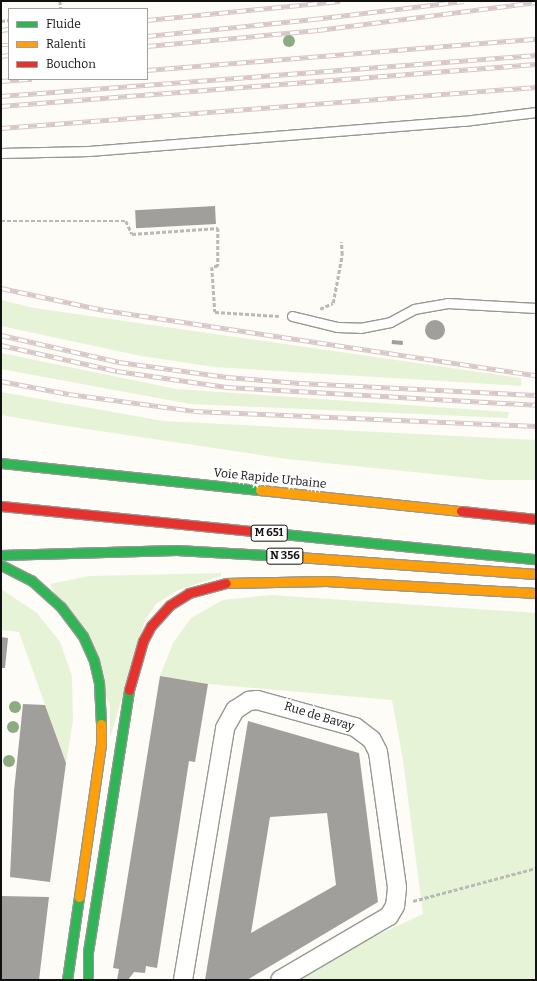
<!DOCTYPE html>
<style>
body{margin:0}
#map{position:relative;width:537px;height:981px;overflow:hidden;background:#fdfcf7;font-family:Bitter,serif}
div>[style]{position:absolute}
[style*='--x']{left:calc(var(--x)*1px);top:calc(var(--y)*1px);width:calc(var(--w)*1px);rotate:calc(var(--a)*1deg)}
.green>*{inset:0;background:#e7f3d7}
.building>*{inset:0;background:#a19f9c;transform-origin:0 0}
.round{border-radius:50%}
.path>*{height:2.5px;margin-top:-1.25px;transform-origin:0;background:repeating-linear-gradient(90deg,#b9b9b8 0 4px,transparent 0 6px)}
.roads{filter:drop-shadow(1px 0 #979795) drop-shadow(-1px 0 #979795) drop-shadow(0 1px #979795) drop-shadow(0 -1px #979795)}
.lane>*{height:9px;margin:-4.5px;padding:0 4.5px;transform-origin:4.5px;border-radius:4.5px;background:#fffffe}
.street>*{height:18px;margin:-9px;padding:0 9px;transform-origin:9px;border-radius:9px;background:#fffffe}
.fast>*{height:9px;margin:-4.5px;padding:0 4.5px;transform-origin:4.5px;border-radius:4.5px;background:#30b455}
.slow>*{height:9px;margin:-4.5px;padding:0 4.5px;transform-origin:4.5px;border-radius:4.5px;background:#ff9f0a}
.jam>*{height:9px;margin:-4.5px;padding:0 4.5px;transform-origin:4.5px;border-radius:4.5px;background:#e5322d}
.rail>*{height:4.5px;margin-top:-2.25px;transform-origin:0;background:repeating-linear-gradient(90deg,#fff 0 9px,#d9c6c7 0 18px);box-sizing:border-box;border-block:1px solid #d9c6c7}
.trees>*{width:12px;height:12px;margin:-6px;border-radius:50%;background:#8cac80}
span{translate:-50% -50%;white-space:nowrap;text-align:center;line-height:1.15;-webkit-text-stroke:4px #fff;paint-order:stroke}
.shield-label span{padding:1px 3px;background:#fff;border:1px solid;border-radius:3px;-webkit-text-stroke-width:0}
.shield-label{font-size:11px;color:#111;font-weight:700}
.street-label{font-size:12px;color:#111}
.frame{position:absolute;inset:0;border:2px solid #111;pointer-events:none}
.legend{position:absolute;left:8px;top:8px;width:140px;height:72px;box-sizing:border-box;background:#fff;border:1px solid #a0a0a0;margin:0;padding:5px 7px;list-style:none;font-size:12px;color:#111}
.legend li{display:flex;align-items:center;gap:8px;height:20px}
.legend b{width:20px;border:1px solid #a0a0a0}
</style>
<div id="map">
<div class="green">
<i style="clip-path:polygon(1px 300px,34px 308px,521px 378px,521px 386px,214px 367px,141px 356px,1px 326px)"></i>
<i style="clip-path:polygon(1px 353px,176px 389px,509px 412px,508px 418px,190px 404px,1px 369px)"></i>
<i style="clip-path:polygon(1px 392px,163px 421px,536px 440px,536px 480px,491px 480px,287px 459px,53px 424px,1px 415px)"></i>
<i style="clip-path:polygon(221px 573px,221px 576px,178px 590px,156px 604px,145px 620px,110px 738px,110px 705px,50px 584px,89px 576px)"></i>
<i style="clip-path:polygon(1px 589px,37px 613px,60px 642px,72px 676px,73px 721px,66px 763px,19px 632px,1px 630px)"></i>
<i style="clip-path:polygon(271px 595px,536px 613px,536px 980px,300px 980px,365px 941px,423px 914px,403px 760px,392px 700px,208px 684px,160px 676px,173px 643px,191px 618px,223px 600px)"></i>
</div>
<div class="building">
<i style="left:215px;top:206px;width:18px;height:80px;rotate:87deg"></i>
<i class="round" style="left:425px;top:320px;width:20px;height:20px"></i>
<i style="left:392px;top:340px;width:11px;height:4px;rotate:5deg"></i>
<i style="clip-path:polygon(1px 637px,8px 638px,5px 668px,1px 668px)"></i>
<i style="clip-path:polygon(160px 676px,208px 684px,195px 762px,189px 761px,157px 968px,146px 966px,145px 973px,134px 972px,128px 980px,117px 980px,119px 969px,113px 968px)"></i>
<i style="clip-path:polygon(23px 704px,45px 705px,66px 763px,50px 882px,10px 877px,14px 791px)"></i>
<i style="clip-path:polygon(evenodd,248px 721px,359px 753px,378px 902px,247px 980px,205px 980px,248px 721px,327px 813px,336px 885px,251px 933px,270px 817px,327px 813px)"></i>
<i style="clip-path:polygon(1px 896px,49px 897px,39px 980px,1px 980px)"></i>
</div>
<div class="path">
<i style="--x:60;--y:1;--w:8;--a:83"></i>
<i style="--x:1;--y:21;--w:8;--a:-7"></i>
<i style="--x:1;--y:221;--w:125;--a:0"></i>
<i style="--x:126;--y:221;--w:14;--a:65"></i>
<i style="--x:132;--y:234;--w:86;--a:-4"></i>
<i style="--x:218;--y:228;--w:38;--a:90"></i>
<i style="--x:218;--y:266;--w:6;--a:171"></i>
<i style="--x:212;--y:267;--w:45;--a:86.2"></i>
<i style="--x:215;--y:312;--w:64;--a:3.6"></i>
<i style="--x:320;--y:309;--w:14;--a:-25"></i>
<i style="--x:333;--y:303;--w:49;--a:-79.4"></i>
<i style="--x:342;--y:255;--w:13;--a:-94"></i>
<i style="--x:413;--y:901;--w:127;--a:-15"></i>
</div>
<div class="roads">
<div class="lane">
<i style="--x:1;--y:153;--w:88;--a:-1.3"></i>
<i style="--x:89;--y:151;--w:376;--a:-4.6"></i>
<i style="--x:464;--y:121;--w:73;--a:-7.1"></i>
<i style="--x:292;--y:316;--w:46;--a:13.7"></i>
<i style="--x:337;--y:327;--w:23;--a:2"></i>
<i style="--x:360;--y:328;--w:31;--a:-11"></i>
<i style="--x:390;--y:322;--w:27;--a:-28"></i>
<i style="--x:414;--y:309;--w:34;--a:-10"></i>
<i style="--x:447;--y:303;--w:89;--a:3.2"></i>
</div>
<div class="street">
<i style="--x:183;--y:980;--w:255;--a:-80.5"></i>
<i style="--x:225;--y:728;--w:21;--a:-61"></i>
<i style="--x:235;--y:710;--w:17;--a:-33"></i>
<i style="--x:249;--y:701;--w:8;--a:-7"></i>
<i style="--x:257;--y:700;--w:102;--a:15.4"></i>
<i style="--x:355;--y:727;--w:21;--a:37"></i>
<i style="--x:372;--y:740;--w:13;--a:63"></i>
<i style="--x:378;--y:752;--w:137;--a:82"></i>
<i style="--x:397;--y:888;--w:18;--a:96"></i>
<i style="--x:395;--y:906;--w:12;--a:121"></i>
<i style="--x:389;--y:916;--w:126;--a:149.6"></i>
</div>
<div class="fast">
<i style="--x:1;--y:463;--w:260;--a:6"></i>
<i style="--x:253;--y:531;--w:284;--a:5.7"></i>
<i style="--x:1;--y:555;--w:175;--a:-1.6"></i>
<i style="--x:176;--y:550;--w:108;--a:3.2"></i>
<i style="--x:1;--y:565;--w:34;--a:27"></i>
<i style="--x:31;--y:580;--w:40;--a:42"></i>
<i style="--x:61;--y:607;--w:36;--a:53"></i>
<i style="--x:83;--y:636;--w:27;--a:66"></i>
<i style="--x:94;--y:661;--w:23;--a:77"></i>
<i style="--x:99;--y:683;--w:41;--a:87.2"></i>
<i style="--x:67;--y:980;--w:84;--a:-81.8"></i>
<i style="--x:88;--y:980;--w:28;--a:-90"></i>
<i style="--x:88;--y:952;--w:265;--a:-81.1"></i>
</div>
<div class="slow">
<i style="--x:260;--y:490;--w:202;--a:6"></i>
<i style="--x:284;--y:556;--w:253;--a:4.1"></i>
<i style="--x:226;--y:583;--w:100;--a:-1.1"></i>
<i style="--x:326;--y:581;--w:210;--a:3.3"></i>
<i style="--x:79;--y:897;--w:155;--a:-81.8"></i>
<i style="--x:101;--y:744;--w:20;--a:-90"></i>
</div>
<div class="jam">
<i style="--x:1;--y:506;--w:253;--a:5.7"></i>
<i style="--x:461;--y:511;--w:75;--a:6.1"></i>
<i style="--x:129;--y:690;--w:51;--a:-74.1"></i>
<i style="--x:143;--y:641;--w:17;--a:-62"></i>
<i style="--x:151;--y:626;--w:28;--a:-48"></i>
<i style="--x:170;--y:605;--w:22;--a:-32"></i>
<i style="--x:189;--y:593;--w:38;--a:-15"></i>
</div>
</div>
<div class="rail">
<i style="--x:147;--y:20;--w:194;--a:-5.6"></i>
<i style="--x:1;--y:30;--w:8;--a:-7"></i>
<i style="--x:147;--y:36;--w:168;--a:-5.8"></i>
<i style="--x:314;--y:19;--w:151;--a:-6.8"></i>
<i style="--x:1;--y:45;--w:8;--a:0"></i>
<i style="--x:147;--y:46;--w:172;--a:-5.3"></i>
<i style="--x:318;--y:30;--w:220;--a:-7.3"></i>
<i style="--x:1;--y:56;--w:8;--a:-7"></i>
<i style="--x:147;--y:70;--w:390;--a:-4.6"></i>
<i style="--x:1;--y:81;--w:31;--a:-4"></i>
<i style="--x:1;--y:96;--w:537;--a:-4.38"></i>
<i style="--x:1;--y:106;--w:537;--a:-4.49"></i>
<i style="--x:1;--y:128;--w:537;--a:-4.38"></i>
<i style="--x:1;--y:288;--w:105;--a:12.1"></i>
<i style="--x:104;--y:310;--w:437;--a:8.6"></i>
<i style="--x:1;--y:335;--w:121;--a:12.9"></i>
<i style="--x:119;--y:362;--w:109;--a:7.9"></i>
<i style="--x:227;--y:377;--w:73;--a:4.7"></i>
<i style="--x:300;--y:383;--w:236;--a:2.9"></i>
<i style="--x:1;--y:345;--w:119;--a:12.6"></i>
<i style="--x:117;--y:371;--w:111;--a:8.3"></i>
<i style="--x:227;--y:387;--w:310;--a:3.3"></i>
<i style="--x:1;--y:381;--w:69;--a:10.8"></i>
<i style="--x:69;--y:394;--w:126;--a:7.7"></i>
<i style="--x:194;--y:411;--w:342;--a:2.5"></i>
</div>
<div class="trees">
<i style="left:289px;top:41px"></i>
<i style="left:15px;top:707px"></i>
<i style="left:13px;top:727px"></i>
<i style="left:9px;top:761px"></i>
</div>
<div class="shield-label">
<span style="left:269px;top:533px">M 651</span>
<span style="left:285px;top:556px">N 356</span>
</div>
<div class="street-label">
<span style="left:270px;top:479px;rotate:6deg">Voie Rapide Urbaine</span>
<span style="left:319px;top:717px;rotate:17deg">Rue de Bavay</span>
</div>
<div class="frame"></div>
<ul class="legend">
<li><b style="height:5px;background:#30b455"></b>Fluide</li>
<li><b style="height:5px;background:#ff9f0a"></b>Ralenti</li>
<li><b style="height:5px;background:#e5322d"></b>Bouchon</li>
</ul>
</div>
